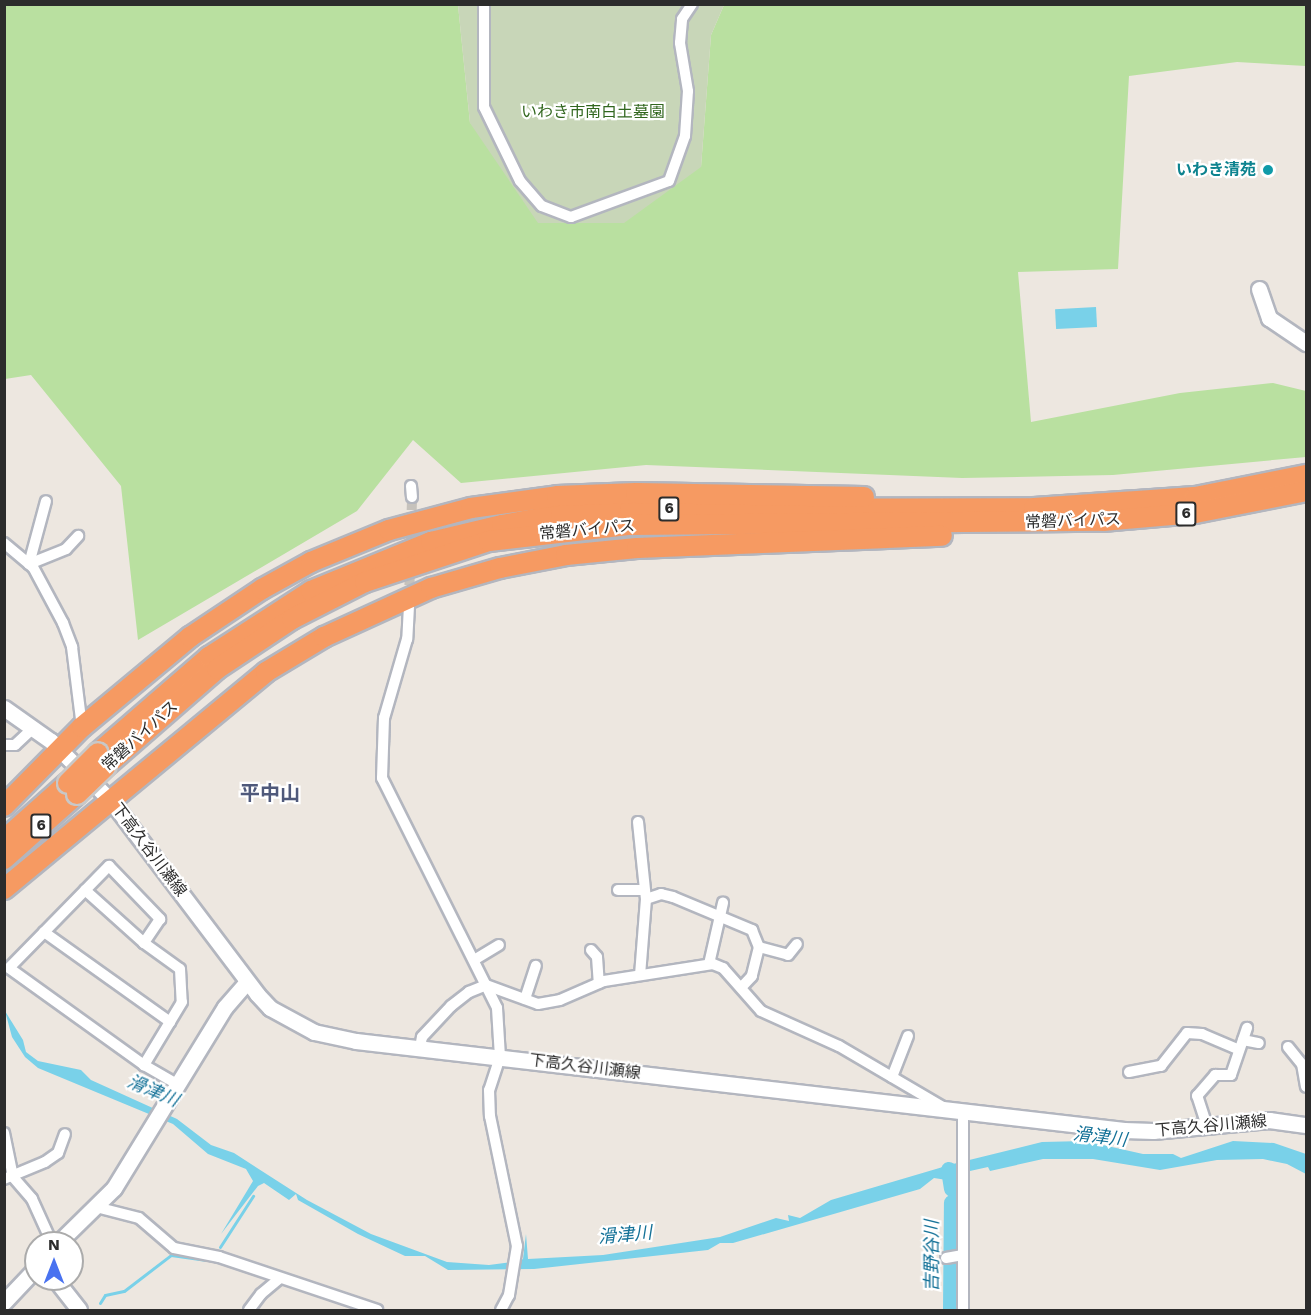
<!DOCTYPE html>
<meta charset="utf-8">
<style>
body{margin:0}
#map{position:relative;width:1311px;height:1315px;overflow:hidden;background:#ede7e0;font-family:"Work Sans","Noto Sans JP",sans-serif}
div>[style]{position:absolute}
[style*='--x']{left:calc(var(--x)*1px);top:calc(var(--y)*1px);width:calc(var(--w)*1px);rotate:calc(var(--a)*1deg)}
.green>*{inset:0;background:#b9e0a0}
.cemetery>*{inset:0;background:#c8d6b8}
.water>*{inset:0;background:#79d1e9;transform-origin:0 0}
.stream>*{height:3px;margin:-1.5px;padding:0 1.5px;transform-origin:1.5px;border-radius:1.5px;background:#79d1e9}
.river>*{height:16px;margin:-8px;padding:0 8px;transform-origin:8px;border-radius:8px;background:#79d1e9}
.street-tunnel>*{height:10px;margin-top:-5px;transform-origin:0;background:repeating-linear-gradient(90deg,#c6c2bc 0 10px,transparent 0 15px)}
.roads{filter:drop-shadow(2px 0 #b3b6bf) drop-shadow(-2px 0 #b3b6bf) drop-shadow(0 2px #b3b6bf) drop-shadow(0 -2px #b3b6bf)}
.street>*{height:10px;margin:-5px;padding:0 5px;transform-origin:5px;border-radius:5px;background:#fff}
.secondary>*{height:15px;margin:-7.5px;padding:0 7.5px;transform-origin:7.5px;border-radius:7.5px;background:#fff}
.highway>*{height:20px;margin:-10px;padding:0 10px;transform-origin:10px;border-radius:10px;background:#f69a62}
.bridges{filter:drop-shadow(2px 0 #c8c8c8) drop-shadow(-2px 0 #c8c8c8) drop-shadow(0 2px #c8c8c8) drop-shadow(0 -2px #c8c8c8)}
.highway-bridge>*{height:20px;margin:-10px;padding:0 10px;transform-origin:10px;border-radius:10px;background:#f69a62}
.dots>*{width:16px;height:16px;translate:-50% -50%;box-sizing:border-box;border:3px solid #fff;border-radius:50%}
span{translate:-50% -50%;white-space:nowrap;text-align:center;line-height:1.15;-webkit-text-stroke:4.5px #fff;paint-order:stroke}
.shield-label span{padding:2px 4px;background:#fff;border:2px solid;border-radius:4px;-webkit-text-stroke-width:0}
.shield-label{font-size:15px;color:#2c2c2c;font-weight:700}
.park-label{font-size:16px;color:#32671f}
.culture-label{font-size:16px;color:#0d838f;font-weight:700}
.right{translate:-100% -50%;text-align:right}
.street-label{font-size:16px;color:#2c2c2c}
.water-label{font-size:18px;color:#157298;font-style:italic}
.quarter-label{font-size:20px;color:#4f597b;font-weight:700}
.frame{position:absolute;inset:0;border:6px solid #2c2c2c;pointer-events:none}
.north{position:absolute;left:24px;top:1231px;width:60px;height:60px;box-sizing:border-box;background:#fff;border:2px solid #ababab;border-radius:50%;rotate:0deg;font-size:16px;font-weight:700;line-height:24px;text-align:center;color:#2c2c2c}
.north::after{content:'';display:block;margin:auto;width:21px;height:27px;background:#4972f0;clip-path:polygon(50% 0,100% 100%,50% 72%,0 100%)}
</style>
<div id="map">
<div class="green">
<i style="clip-path:polygon(4px 5px,458px 5px,470px 123px,701px 167px,711px 35px,724px 5px,1306px 5px,1306px 66px,1237px 62px,1129px 76px,1118px 269px,1018px 272px,1031px 422px,1180px 393px,1273px 383px,1306px 391px,1306px 457px,1113px 475px,962px 478px,646px 465px,461px 483px,413px 440px,357px 511px,138px 640px,121px 486px,31px 375px,5px 379px)"></i>
</div>
<div class="cemetery">
<i style="clip-path:polygon(458px 5px,724px 5px,711px 35px,701px 167px,624px 223px,538px 223px,470px 123px)"></i>
</div>
<div class="water">
<i style="left:1096px;top:307px;width:20px;height:41px;rotate:87deg"></i>
<i style="clip-path:polygon(5px 1011px,23px 1040px,26px 1052px,38px 1061px,81px 1070px,91px 1080px,177px 1119px,211px 1145px,234px 1153px,307px 1200px,371px 1234px,447px 1262px,489px 1265px,519px 1261px,523px 1259px,526px 1234px,528px 1259px,603px 1255px,720px 1237px,776px 1218px,789px 1221px,788px 1215px,800px 1218px,831px 1200px,953px 1164px,1042px 1142px,1085px 1141px,1143px 1154px,1173px 1154px,1181px 1158px,1233px 1141px,1274px 1143px,1306px 1154px,1306px 1174px,1287px 1164px,1263px 1159px,1217px 1160px,1160px 1170px,1093px 1159px,1043px 1159px,990px 1171px,988px 1167px,970px 1171px,953px 1181px,934px 1178px,920px 1189px,733px 1243px,720px 1243px,708px 1250px,534px 1269px,448px 1270px,425px 1256px,405px 1256px,358px 1234px,298px 1200px,296px 1194px,289px 1200px,264px 1183px,258px 1186px,221px 1234px,253px 1181px,246px 1169px,208px 1154px,173px 1124px,38px 1068px,25px 1057px,12px 1037px)"></i>
</div>
<div class="stream">
<i style="--x:220;--y:1247;--w:61;--a:-57.1"></i>
<i style="--x:100;--y:1303;--w:9;--a:-58"></i>
<i style="--x:105;--y:1295;--w:19;--a:-12"></i>
<i style="--x:124;--y:1291;--w:59;--a:-37.5"></i>
<i style="--x:171;--y:1255;--w:34;--a:8"></i>
</div>
<div class="river">
<i style="--x:949;--y:1170;--w:19;--a:81"></i>
<i style="--x:951;--y:1310;--w:107;--a:-89.5"></i>
</div>
<div class="street-tunnel">
<i style="--x:409;--y:600;--w:103;--a:-88.3"></i>
</div>
<div class="roads">
<div class="street">
<i style="--x:484;--y:4;--w:103;--a:90"></i>
<i style="--x:484;--y:107;--w:82;--a:64.1"></i>
<i style="--x:520;--y:181;--w:33;--a:49"></i>
<i style="--x:542;--y:206;--w:31;--a:21"></i>
<i style="--x:571;--y:217;--w:104;--a:-20.2"></i>
<i style="--x:669;--y:181;--w:48;--a:-70.4"></i>
<i style="--x:685;--y:136;--w:45;--a:-86.2"></i>
<i style="--x:688;--y:91;--w:49;--a:-99.5"></i>
<i style="--x:680;--y:43;--w:24;--a:-85"></i>
<i style="--x:682;--y:19;--w:18;--a:-56"></i>
<i style="--x:411;--y:486;--w:11;--a:85"></i>
<i style="--x:4;--y:543;--w:38;--a:40"></i>
<i style="--x:33;--y:567;--w:64;--a:61.8"></i>
<i style="--x:63;--y:623;--w:26;--a:69"></i>
<i style="--x:72;--y:647;--w:81;--a:82.9"></i>
<i style="--x:29;--y:564;--w:65;--a:-74.9"></i>
<i style="--x:29;--y:564;--w:40;--a:-22"></i>
<i style="--x:66;--y:549;--w:18;--a:-47"></i>
<i style="--x:409;--y:606;--w:33;--a:93"></i>
<i style="--x:407;--y:639;--w:82;--a:106.2"></i>
<i style="--x:384;--y:718;--w:60;--a:91.9"></i>
<i style="--x:382;--y:778;--w:257;--a:63.4"></i>
<i style="--x:497;--y:1008;--w:49;--a:86.5"></i>
<i style="--x:500;--y:1057;--w:35;--a:108"></i>
<i style="--x:489;--y:1090;--w:26;--a:88"></i>
<i style="--x:490;--y:1116;--w:133;--a:78.3"></i>
<i style="--x:517;--y:1246;--w:50;--a:99.3"></i>
<i style="--x:509;--y:1295;--w:17;--a:118"></i>
<i style="--x:4;--y:745;--w:11;--a:0"></i>
<i style="--x:15;--y:745;--w:26;--a:-43"></i>
<i style="--x:638;--y:822;--w:77;--a:84.1"></i>
<i style="--x:646;--y:899;--w:76;--a:94.5"></i>
<i style="--x:85;--y:890;--w:79;--a:41.9"></i>
<i style="--x:618;--y:890;--w:26;--a:0"></i>
<i style="--x:646;--y:899;--w:16;--a:-18"></i>
<i style="--x:661;--y:894;--w:12;--a:14"></i>
<i style="--x:673;--y:897;--w:86;--a:22.7"></i>
<i style="--x:752;--y:930;--w:18;--a:68"></i>
<i style="--x:759;--y:947;--w:30;--a:104"></i>
<i style="--x:752;--y:976;--w:16;--a:133"></i>
<i style="--x:44;--y:932;--w:155;--a:35.5"></i>
<i style="--x:759;--y:947;--w:30;--a:15"></i>
<i style="--x:788;--y:955;--w:14;--a:-51"></i>
<i style="--x:591;--y:950;--w:9;--a:49"></i>
<i style="--x:597;--y:957;--w:26;--a:86"></i>
<i style="--x:474;--y:960;--w:29;--a:-31"></i>
<i style="--x:709;--y:964;--w:63;--a:-77.1"></i>
<i style="--x:525;--y:999;--w:35;--a:-72"></i>
<i style="--x:1243;--y:1040;--w:16;--a:11"></i>
<i style="--x:1288;--y:1047;--w:22;--a:51"></i>
<i style="--x:1302;--y:1064;--w:23;--a:80"></i>
<i style="--x:420;--y:1048;--w:11;--a:-80"></i>
<i style="--x:422;--y:1037;--w:42;--a:-46.9"></i>
<i style="--x:451;--y:1006;--w:23;--a:-38"></i>
<i style="--x:469;--y:992;--w:18;--a:-22"></i>
<i style="--x:486;--y:985;--w:55;--a:20.1"></i>
<i style="--x:538;--y:1004;--w:22;--a:-10"></i>
<i style="--x:560;--y:1000;--w:48;--a:-23.4"></i>
<i style="--x:604;--y:981;--w:110;--a:-8.9"></i>
<i style="--x:713;--y:964;--w:11;--a:22"></i>
<i style="--x:723;--y:968;--w:57;--a:48.5"></i>
<i style="--x:761;--y:1011;--w:85;--a:24.2"></i>
<i style="--x:839;--y:1046;--w:121;--a:30.4"></i>
<i style="--x:144;--y:1065;--w:166;--a:-144.3"></i>
<i style="--x:9;--y:968;--w:143;--a:-45.6"></i>
<i style="--x:109;--y:866;--w:74;--a:46.1"></i>
<i style="--x:160;--y:919;--w:29;--a:124"></i>
<i style="--x:144;--y:943;--w:44;--a:35.8"></i>
<i style="--x:180;--y:969;--w:33;--a:87"></i>
<i style="--x:182;--y:1002;--w:74;--a:121.1"></i>
<i style="--x:144;--y:1065;--w:38;--a:30"></i>
<i style="--x:1129;--y:1072;--w:33;--a:-11"></i>
<i style="--x:1161;--y:1066;--w:42;--a:-51.8"></i>
<i style="--x:1187;--y:1033;--w:15;--a:4"></i>
<i style="--x:1202;--y:1034;--w:39;--a:23"></i>
<i style="--x:892;--y:1077;--w:44;--a:-68.7"></i>
<i style="--x:1207;--y:1126;--w:32;--a:-108"></i>
<i style="--x:1197;--y:1096;--w:28;--a:-49"></i>
<i style="--x:1215;--y:1075;--w:16;--a:0"></i>
<i style="--x:1231;--y:1075;--w:50;--a:-71.2"></i>
<i style="--x:4;--y:1133;--w:45;--a:78.4"></i>
<i style="--x:13;--y:1177;--w:29;--a:49"></i>
<i style="--x:32;--y:1199;--w:48;--a:65.6"></i>
<i style="--x:4;--y:1179;--w:44;--a:-22.5"></i>
<i style="--x:45;--y:1162;--w:16;--a:-35"></i>
<i style="--x:58;--y:1153;--w:20;--a:-70"></i>
<i style="--x:96;--y:1207;--w:44;--a:14.3"></i>
<i style="--x:139;--y:1218;--w:46;--a:40.6"></i>
<i style="--x:174;--y:1248;--w:46;--a:11.3"></i>
<i style="--x:219;--y:1257;--w:167;--a:18.5"></i>
<i style="--x:946;--y:1258;--w:17;--a:-10"></i>
<i style="--x:249;--y:1310;--w:20;--a:-53"></i>
<i style="--x:261;--y:1294;--w:23;--a:-40"></i>
<i style="--x:963;--y:1310;--w:199;--a:-90"></i>
</div>
<div class="secondary">
<i style="--x:1259;--y:289;--w:31;--a:71"></i>
<i style="--x:1269;--y:318;--w:45;--a:34"></i>
<i style="--x:4;--y:708;--w:57;--a:35.1"></i>
<i style="--x:51;--y:741;--w:86;--a:45"></i>
<i style="--x:112;--y:802;--w:241;--a:52.9"></i>
<i style="--x:257;--y:994;--w:19;--a:47"></i>
<i style="--x:270;--y:1008;--w:50;--a:28.6"></i>
<i style="--x:314;--y:1032;--w:43;--a:12.1"></i>
<i style="--x:356;--y:1041;--w:773;--a:6.61"></i>
<i style="--x:1124;--y:1130;--w:29;--a:2"></i>
<i style="--x:1153;--y:1131;--w:117;--a:-5.4"></i>
<i style="--x:1269;--y:1120;--w:37;--a:8"></i>
<i style="--x:58;--y:1243;--w:78;--a:-44.5"></i>
<i style="--x:114;--y:1188;--w:212;--a:-58.5"></i>
<i style="--x:225;--y:1007;--w:33;--a:-49"></i>
<i style="--x:55;--y:1279;--w:39;--a:52"></i>
<i style="--x:4;--y:1302;--w:47;--a:-46.7"></i>
</div>
<div class="highway">
<i style="--x:98;--y:753;--w:147;--a:-40.9"></i>
<i style="--x:209;--y:657;--w:121;--a:-32.9"></i>
<i style="--x:311;--y:591;--w:130;--a:-22.2"></i>
<i style="--x:431;--y:542;--w:73;--a:-13.5"></i>
<i style="--x:502;--y:525;--w:60;--a:-10.6"></i>
<i style="--x:561;--y:514;--w:69;--a:-4.1"></i>
<i style="--x:630;--y:509;--w:404;--a:-0.1"></i>
<i style="--x:1034;--y:508;--w:161;--a:-3.9"></i>
<i style="--x:1195;--y:497;--w:113;--a:-11.2"></i>
<i style="--x:106;--y:766;--w:147;--a:-41.1"></i>
<i style="--x:217;--y:669;--w:90;--a:-33.7"></i>
<i style="--x:292;--y:619;--w:82;--a:-26.9"></i>
<i style="--x:365;--y:582;--w:131;--a:-18.3"></i>
<i style="--x:489;--y:541;--w:142;--a:-6.5"></i>
<i style="--x:630;--y:525;--w:473;--a:-0.5"></i>
<i style="--x:1103;--y:521;--w:92;--a:-5"></i>
<i style="--x:1195;--y:513;--w:113;--a:-11.2"></i>
<i style="--x:4;--y:806;--w:111;--a:-45.4"></i>
<i style="--x:82;--y:727;--w:141;--a:-39.8"></i>
<i style="--x:190;--y:637;--w:87;--a:-33.7"></i>
<i style="--x:262;--y:589;--w:56;--a:-28.9"></i>
<i style="--x:311;--y:562;--w:84;--a:-22.3"></i>
<i style="--x:389;--y:530;--w:85;--a:-15"></i>
<i style="--x:471;--y:508;--w:87;--a:-7.9"></i>
<i style="--x:557;--y:496;--w:79;--a:-2.2"></i>
<i style="--x:636;--y:493;--w:228;--a:1"></i>
<i style="--x:4;--y:840;--w:86;--a:-41.7"></i>
<i style="--x:4;--y:859;--w:98;--a:-41.7"></i>
<i style="--x:4;--y:889;--w:340;--a:-39.6"></i>
<i style="--x:266;--y:672;--w:68;--a:-31.1"></i>
<i style="--x:324;--y:637;--w:118;--a:-24.6"></i>
<i style="--x:431;--y:588;--w:72;--a:-16.2"></i>
<i style="--x:500;--y:568;--w:67;--a:-11.1"></i>
<i style="--x:566;--y:555;--w:71;--a:-5.6"></i>
<i style="--x:637;--y:548;--w:305;--a:-2.3"></i>
</div>
</div>
<div class="bridges">
<div class="highway-bridge">
<i style="--x:68;--y:783;--w:42;--a:-45"></i>
<i style="--x:77;--y:794;--w:40;--a:-44"></i>
</div>
</div>
<div class="dots">
<i style="left:1268px;top:170px;background:#0f9aa8"></i>
</div>
<div class="shield-label">
<span style="left:669px;top:509px">6</span>
<span style="left:1186px;top:514px">6</span>
<span style="left:41px;top:826px">6</span>
</div>
<div class="park-label">
<span style="left:593px;top:112px">いわき市南白土墓園</span>
</div>
<div class="culture-label">
<span class="right" style="left:1256px;top:170px">いわき清苑</span>
</div>
<div class="street-label">
<span style="left:1073px;top:521px;rotate:-2deg">常磐バイパス</span>
<span style="left:587px;top:530px;rotate:-5deg">常磐バイパス</span>
<span style="left:140px;top:736px;rotate:-42deg">常磐バイパス</span>
<span style="left:149px;top:850px;rotate:53deg">下高久谷川瀬線</span>
<span style="left:585px;top:1067px;rotate:7deg">下高久谷川瀬線</span>
<span style="left:1211px;top:1126px;rotate:-5deg">下高久谷川瀬線</span>
</div>
<div class="water-label">
<span style="left:153px;top:1091px;rotate:23deg">滑津川</span>
<span style="left:1100px;top:1137px;rotate:7deg">滑津川</span>
<span style="left:625px;top:1235px;rotate:-5deg">滑津川</span>
<span style="left:932px;top:1256px;rotate:-90deg">吉野谷川</span>
</div>
<div class="quarter-label">
<span style="left:270px;top:793px">平中山</span>
</div>
<div class="frame"></div>
<div class="north">N</div>
</div>
